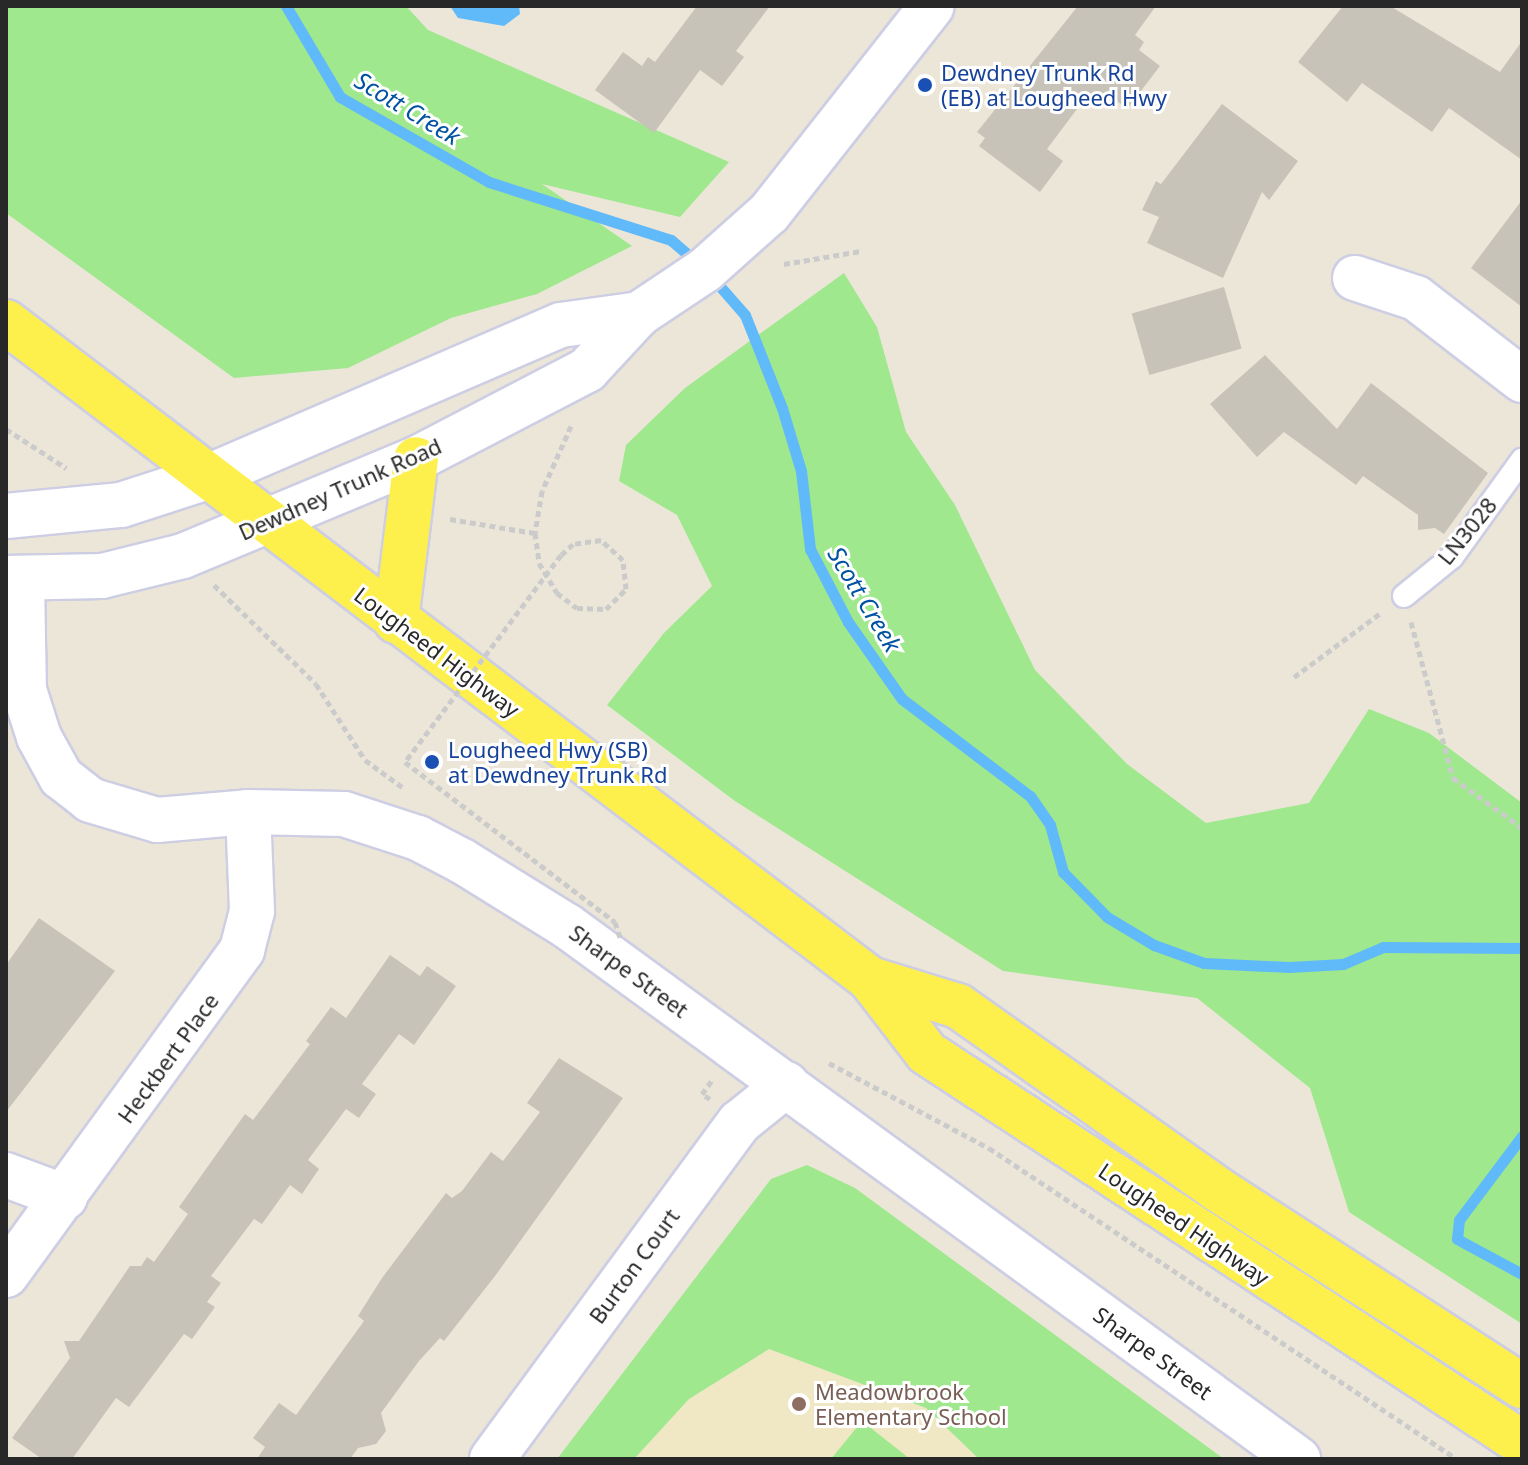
<!DOCTYPE html>
<style>
body{margin:0}
#map{position:relative;width:1528px;height:1465px;overflow:hidden;background:#ece6d8;font-family:"Noto Sans",sans-serif}
div>[style]{position:absolute}
[style*='--x']{left:calc(var(--x)*1px);top:calc(var(--y)*1px);width:calc(var(--w)*1px);rotate:calc(var(--a)*1deg)}
.education>*{inset:0;background:#f0e8c5}
.green>*{inset:0;background:#9fe88e}
.water>*{inset:0;background:#60b9f9}
.stream>*{height:11px;margin:-5.5px;padding:0 5.5px;transform-origin:5.5px;border-radius:5.5px;background:#60b9f9}
.building>*{inset:0;background:#c7c3b8;transform-origin:0 0}
.path>*{height:5px;margin-top:-2.5px;transform-origin:0;background:repeating-linear-gradient(90deg,#cbcbcb 0 6px,transparent 0 10px)}
.roads{filter:drop-shadow(2px 0 #cdcee3) drop-shadow(-2px 0 #cdcee3) drop-shadow(0 2px #cdcee3) drop-shadow(0 -2px #cdcee3)}
.lane>*{height:22px;margin:-11px;padding:0 11px;transform-origin:11px;border-radius:11px;background:#fff}
.street>*{height:44px;margin:-22px;padding:0 22px;transform-origin:22px;border-radius:22px;background:#fff}
.secondary>*{height:44px;margin:-22px;padding:0 22px;transform-origin:22px;border-radius:22px;background:#fff}
.primary>*{height:44px;margin:-22px;padding:0 22px;transform-origin:22px;border-radius:22px;background:#fdef4c}
.path-bridge>*{height:5px;margin-top:-2.5px;transform-origin:0;background:repeating-linear-gradient(90deg,#cbcbcb 0 6px,transparent 0 10px)}
.dots>*{width:22px;height:22px;translate:-50% -50%;box-sizing:border-box;border:4px solid #fff;border-radius:50%}
span{translate:-50% -50%;white-space:nowrap;text-align:center;line-height:1.15;-webkit-text-stroke:6px #fff;paint-order:stroke}
.transit-label{font-size:22px;color:#164399}
.left{translate:0 -50%;text-align:left}
.street-label{font-size:22px;color:#282828}
.education-label{font-size:22px;color:#785e54}
.water-label{font-size:24px;color:#0152a2;font-style:italic}
.frame{position:absolute;inset:0;border:8px solid #282828;pointer-events:none}
</style>
<div id="map">
<div class="education">
<i style="clip-path:polygon(769px 1349px,926px 1408px,979px 1459px,634px 1459px,689px 1399px)"></i>
</div>
<div class="green">
<i style="clip-path:polygon(6px 6px,406px 6px,428px 30px,729px 162px,680px 217px,542px 184px,632px 246px,537px 294px,451px 318px,348px 368px,234px 378px,6px 213px)"></i>
<i style="clip-path:polygon(844px 273px,877px 327px,906px 432px,955px 505px,1035px 670px,1127px 764px,1206px 823px,1309px 803px,1369px 709px,1429px 733px,1522px 803px,1522px 1324px,1349px 1212px,1310px 1088px,1197px 998px,1003px 971px,735px 801px,607px 705px,664px 633px,712px 586px,677px 515px,619px 481px,626px 445px,685px 388px)"></i>
<i style="clip-path:polygon(807px 1165px,855px 1188px,1224px 1459px,979px 1459px,926px 1408px,769px 1349px,689px 1399px,634px 1459px,557px 1459px,771px 1179px)"></i>
<i style="clip-path:polygon(862px 1421px,910px 1459px,831px 1459px)"></i>
</div>
<div class="water">
<i style="clip-path:polygon(450px 6px,519px 6px,520px 14px,504px 26px,458px 18px)"></i>
</div>
<div class="stream">
<i style="--x:286;--y:6;--w:106;--a:59.3"></i>
<i style="--x:340;--y:97;--w:172;--a:29.7"></i>
<i style="--x:489;--y:182;--w:191;--a:17.7"></i>
<i style="--x:671;--y:240;--w:35;--a:41"></i>
<i style="--x:710;--y:275;--w:53;--a:48.8"></i>
<i style="--x:745;--y:315;--w:100;--a:68.3"></i>
<i style="--x:782;--y:408;--w:66;--a:73.2"></i>
<i style="--x:801;--y:471;--w:79;--a:83.4"></i>
<i style="--x:810;--y:549;--w:82;--a:62.5"></i>
<i style="--x:848;--y:622;--w:94;--a:55"></i>
<i style="--x:902;--y:699;--w:161;--a:37.2"></i>
<i style="--x:1030;--y:796;--w:35;--a:55"></i>
<i style="--x:1050;--y:825;--w:49;--a:74.5"></i>
<i style="--x:1063;--y:872;--w:63;--a:45.6"></i>
<i style="--x:1107;--y:917;--w:55;--a:30.8"></i>
<i style="--x:1154;--y:945;--w:53;--a:19.8"></i>
<i style="--x:1204;--y:963;--w:85;--a:2.7"></i>
<i style="--x:1289;--y:967;--w:54;--a:-3.2"></i>
<i style="--x:1343;--y:964;--w:43;--a:-23"></i>
<i style="--x:1383;--y:947;--w:139;--a:0.4"></i>
<i style="--x:1522;--y:1136;--w:105;--a:126.9"></i>
<i style="--x:1459;--y:1220;--w:19;--a:96"></i>
<i style="--x:1457;--y:1239;--w:74;--a:28.3"></i>
</div>
<div class="building">
<i style="clip-path:polygon(697px 6px,770px 6px,736px 51px,744px 57px,722px 86px,700px 70px,654px 133px,595px 90px,623px 52px,642px 66px,648px 57px,655px 62px)"></i>
<i style="clip-path:polygon(1078px 6px,1156px 6px,1135px 35px,1144px 42px,1139px 50px,1160px 66px,1127px 109px,1108px 94px,1080px 105px,1047px 149px,1063px 161px,1040px 192px,979px 146px,985px 138px,977px 132px)"></i>
<i style="clip-path:polygon(1343px 6px,1390px 6px,1500px 72px,1522px 41px,1522px 160px,1449px 108px,1432px 132px,1362px 83px,1347px 102px,1298px 62px)"></i>
<i style="clip-path:polygon(1222px 104px,1298px 161px,1269px 200px,1262px 192px,1223px 278px,1147px 243px,1159px 217px,1142px 210px,1156px 181px,1161px 184px)"></i>
<i style="clip-path:polygon(1522px 200px,1522px 307px,1471px 268px)"></i>
<i style="left:1224px;top:287px;width:64px;height:96px;rotate:74deg"></i>
<i style="clip-path:polygon(1265px 355px,1337px 429px,1371px 383px,1488px 473px,1444px 534px,1435px 528px,1418px 530px,1418px 515px,1363px 476px,1356px 485px,1284px 432px,1257px 457px,1210px 404px)"></i>
<i style="clip-path:polygon(39px 918px,115px 971px,6px 1112px,6px 965px)"></i>
<i style="clip-path:polygon(390px 955px,420px 976px,427px 966px,456px 986px,414px 1045px,399px 1034px,362px 1084px,376px 1094px,359px 1118px,346px 1109px,308px 1160px,319px 1169px,302px 1194px,290px 1185px,262px 1224px,254px 1219px,211px 1276px,221px 1283px,207px 1302px,215px 1307px,192px 1339px,184px 1334px,129px 1407px,116px 1398px,72px 1459px,42px 1459px,12px 1438px,70px 1358px,64px 1341px,79px 1341px,130px 1266px,141px 1266px,147px 1257px,154px 1262px,188px 1214px,179px 1207px,245px 1114px,253px 1120px,310px 1044px,306px 1041px,331px 1007px,346px 1018px)"></i>
<i style="clip-path:polygon(559px 1058px,623px 1098px,495px 1276px,444px 1341px,440px 1338px,419px 1361px,381px 1413px,386px 1431px,376px 1444px,358px 1448px,350px 1459px,257px 1459px,265px 1447px,253px 1438px,279px 1403px,296px 1415px,364px 1321px,358px 1316px,382px 1278px,446px 1193px,452px 1198px,462px 1191px,491px 1152px,503px 1161px,540px 1112px,527px 1103px)"></i>
</div>
<div class="path">
<i style="--x:784;--y:264;--w:78;--a:-9.6"></i>
<i style="--x:571;--y:426;--w:71;--a:114"></i>
<i style="--x:542;--y:491;--w:43;--a:99.5"></i>
<i style="--x:535;--y:533;--w:30;--a:82"></i>
<i style="--x:539;--y:563;--w:35;--a:59"></i>
<i style="--x:557;--y:593;--w:25;--a:37"></i>
<i style="--x:6;--y:429;--w:72;--a:33"></i>
<i style="--x:450;--y:519;--w:86;--a:9.4"></i>
<i style="--x:214;--y:585;--w:142;--a:44.1"></i>
<i style="--x:316;--y:684;--w:90;--a:57.2"></i>
<i style="--x:365;--y:760;--w:46;--a:36.1"></i>
<i style="--x:1411;--y:622;--w:162;--a:74.9"></i>
<i style="--x:1453;--y:778;--w:85;--a:35.9"></i>
<i style="--x:1294;--y:677;--w:109;--a:-36.5"></i>
<i style="--x:829;--y:1063;--w:181;--a:28"></i>
<i style="--x:989;--y:1148;--w:562;--a:33.61"></i>
<i style="--x:710;--y:1099;--w:9;--a:-148"></i>
<i style="--x:702;--y:1094;--w:17;--a:-54"></i>
</div>
<div class="roads">
<div class="lane">
<i style="--x:1404;--y:596;--w:62;--a:-39.1"></i>
<i style="--x:1452;--y:557;--w:120;--a:-54.2"></i>
</div>
<div class="street">
<i style="--x:1355;--y:278;--w:64;--a:18.2"></i>
<i style="--x:1416;--y:298;--w:134;--a:37.7"></i>
<i style="--x:22;--y:580;--w:110;--a:89"></i>
<i style="--x:24;--y:690;--w:49;--a:72.3"></i>
<i style="--x:39;--y:737;--w:46;--a:61.2"></i>
<i style="--x:61;--y:777;--w:37;--a:38"></i>
<i style="--x:90;--y:800;--w:70;--a:16.6"></i>
<i style="--x:157;--y:820;--w:91;--a:-5"></i>
<i style="--x:248;--y:812;--w:96;--a:1.2"></i>
<i style="--x:344;--y:814;--w:78;--a:18"></i>
<i style="--x:418;--y:838;--w:50;--a:27.6"></i>
<i style="--x:462;--y:861;--w:123;--a:31.8"></i>
<i style="--x:567;--y:926;--w:905;--a:36.1"></i>
<i style="--x:6;--y:1175;--w:63;--a:20.4"></i>
<i style="--x:6;--y:1275;--w:402;--a:-54"></i>
<i style="--x:242;--y:950;--w:40;--a:-75.6"></i>
<i style="--x:252;--y:911;--w:99;--a:-92.3"></i>
<i style="--x:492;--y:1459;--w:418;--a:-53.7"></i>
<i style="--x:740;--y:1122;--w:60;--a:-39"></i>
</div>
<div class="secondary">
<i style="--x:6;--y:516;--w:116;--a:-5.5"></i>
<i style="--x:121;--y:505;--w:94;--a:-18"></i>
<i style="--x:210;--y:476;--w:382;--a:-23.3"></i>
<i style="--x:561;--y:325;--w:79;--a:-8"></i>
<i style="--x:6;--y:578;--w:96;--a:-1.2"></i>
<i style="--x:102;--y:576;--w:83;--a:-13.9"></i>
<i style="--x:183;--y:556;--w:252;--a:-22.6"></i>
<i style="--x:416;--y:459;--w:193;--a:-27.5"></i>
<i style="--x:587;--y:370;--w:76;--a:-47.1"></i>
<i style="--x:639;--y:314;--w:79;--a:-33.7"></i>
<i style="--x:705;--y:270;--w:86;--a:-41.7"></i>
<i style="--x:769;--y:213;--w:263;--a:-51.8"></i>
</div>
<div class="primary">
<i style="--x:6;--y:322;--w:1085;--a:37.25"></i>
<i style="--x:870;--y:979;--w:93;--a:52.4"></i>
<i style="--x:927;--y:1053;--w:711;--a:33.24"></i>
<i style="--x:396;--y:621;--w:163;--a:-83"></i>
<i style="--x:870;--y:979;--w:92;--a:17.1"></i>
<i style="--x:958;--y:1006;--w:317;--a:35.2"></i>
<i style="--x:1217;--y:1189;--w:363;--a:32.9"></i>
</div>
</div>
<div class="path-bridge">
<i style="--x:577;--y:608;--w:29;--a:2"></i>
<i style="--x:606;--y:609;--w:28;--a:-45"></i>
<i style="--x:626;--y:589;--w:29;--a:-96"></i>
<i style="--x:623;--y:560;--w:30;--a:-138"></i>
<i style="--x:601;--y:540;--w:28;--a:172"></i>
<i style="--x:573;--y:544;--w:16;--a:137"></i>
<i style="--x:561;--y:555;--w:259;--a:127"></i>
<i style="--x:405;--y:762;--w:264;--a:37.3"></i>
<i style="--x:615;--y:922;--w:20;--a:72"></i>
</div>
<div class="dots">
<i style="left:925px;top:85px;background:#1a4fb4"></i>
<i style="left:432px;top:762px;background:#1a4fb4"></i>
<i style="left:799px;top:1404px;background:#8d6e63"></i>
</div>
<div class="transit-label">
<span class="left" style="left:941px;top:85px">Dewdney Trunk Rd<br>(EB) at Lougheed Hwy</span>
<span class="left" style="left:448px;top:762px">Lougheed Hwy (SB)<br>at Dewdney Trunk Rd</span>
</div>
<div class="street-label">
<span style="left:340px;top:489px;rotate:-24deg">Dewdney Trunk Road</span>
<span style="left:1467px;top:531px;rotate:-51deg">LN3028</span>
<span style="left:437px;top:652px;rotate:37deg">Lougheed Highway</span>
<span style="left:629px;top:971px;rotate:36deg">Sharpe Street</span>
<span style="left:168px;top:1058px;rotate:-54deg">Heckbert Place</span>
<span style="left:1184px;top:1224px;rotate:34deg">Lougheed Highway</span>
<span style="left:634px;top:1266px;rotate:-54deg">Burton Court</span>
<span style="left:1153px;top:1353px;rotate:36deg">Sharpe Street</span>
</div>
<div class="education-label">
<span class="left" style="left:815px;top:1404px">Meadowbrook<br>Elementary School</span>
</div>
<div class="water-label">
<span style="left:408px;top:108px;rotate:31deg">Scott Creek</span>
<span style="left:865px;top:599px;rotate:59deg">Scott Creek</span>
</div>
<div class="frame"></div>
</div>
